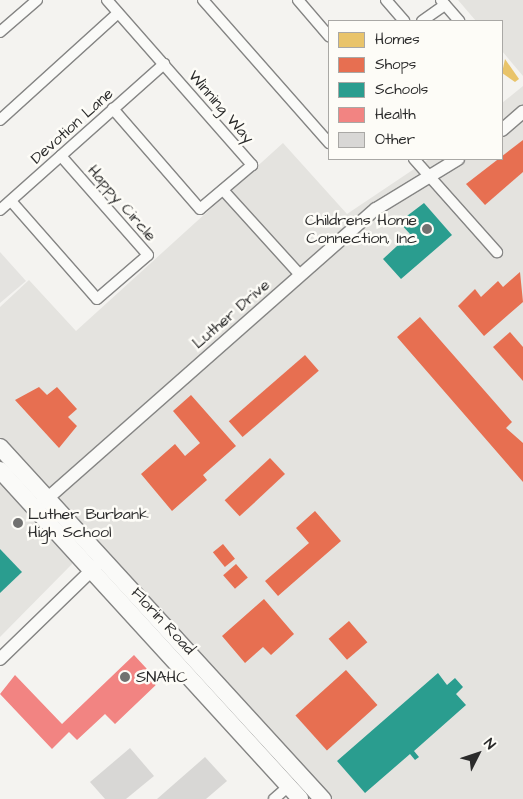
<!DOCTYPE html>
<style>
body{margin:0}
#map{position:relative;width:523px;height:799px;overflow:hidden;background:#f4f3f0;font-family:"Architects Daughter",sans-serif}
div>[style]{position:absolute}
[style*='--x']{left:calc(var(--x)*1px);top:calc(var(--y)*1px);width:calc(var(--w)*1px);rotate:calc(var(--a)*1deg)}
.built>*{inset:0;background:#e4e3df}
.green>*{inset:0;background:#e4e3e0}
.homes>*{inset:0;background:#e9c46a}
.shops>*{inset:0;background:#e76f51;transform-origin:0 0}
.schools>*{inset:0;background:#2a9d8f}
.health>*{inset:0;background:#f28482}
.building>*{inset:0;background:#d8d7d5}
.roads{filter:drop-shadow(1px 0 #858584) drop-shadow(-1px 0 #858584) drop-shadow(0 1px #858584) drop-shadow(0 -1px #858584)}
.minor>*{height:10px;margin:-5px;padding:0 5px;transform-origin:5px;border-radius:5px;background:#fafaf8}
.tertiary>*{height:12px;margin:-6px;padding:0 6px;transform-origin:6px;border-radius:6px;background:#fafaf8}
.primary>*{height:16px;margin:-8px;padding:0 8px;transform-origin:8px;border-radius:8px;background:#fafaf8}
.dots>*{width:14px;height:14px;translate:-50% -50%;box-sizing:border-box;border:2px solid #fdfcf7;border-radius:50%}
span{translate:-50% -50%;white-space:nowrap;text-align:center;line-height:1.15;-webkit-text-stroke:5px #fdfcf7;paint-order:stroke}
.street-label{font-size:16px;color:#2b2b2b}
.poi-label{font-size:16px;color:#2b2b2b}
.right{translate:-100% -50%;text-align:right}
.left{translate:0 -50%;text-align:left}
.legend{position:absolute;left:328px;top:20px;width:175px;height:140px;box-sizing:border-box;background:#fdfcf7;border:1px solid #a9a8a5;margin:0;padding:6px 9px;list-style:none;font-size:15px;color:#2b2b2b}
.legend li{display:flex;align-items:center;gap:10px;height:25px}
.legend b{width:25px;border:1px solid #a9a8a5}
.north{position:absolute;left:453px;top:729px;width:50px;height:50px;-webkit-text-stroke:4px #fdfcf7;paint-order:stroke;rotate:49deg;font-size:14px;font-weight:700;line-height:20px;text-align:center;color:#2b2b2b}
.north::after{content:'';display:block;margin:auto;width:18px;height:22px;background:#2b2b2b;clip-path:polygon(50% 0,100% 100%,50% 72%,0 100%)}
</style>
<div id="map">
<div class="built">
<i style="clip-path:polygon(458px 0,523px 0,523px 76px,502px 51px,502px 21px,476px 21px)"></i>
<i style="clip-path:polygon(523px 86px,523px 799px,312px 799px,0 456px,0 307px,29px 280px,76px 331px,283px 143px,347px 214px,429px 159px,502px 159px,502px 103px)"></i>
<i style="clip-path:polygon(0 483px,74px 562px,0 637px)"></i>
</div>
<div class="green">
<i style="clip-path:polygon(0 252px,26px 281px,0 303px)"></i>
</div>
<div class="homes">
<i style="clip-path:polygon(505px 59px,519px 79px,515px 82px,502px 73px)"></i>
</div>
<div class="shops">
<i style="clip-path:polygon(523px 140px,523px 172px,485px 205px,466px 184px)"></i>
<i style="clip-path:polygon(520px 272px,523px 302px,484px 336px,458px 306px,475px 289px,481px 297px,498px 281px,503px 287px)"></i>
<i style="clip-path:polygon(420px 317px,512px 422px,506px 428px,523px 443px,523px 482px,397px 337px)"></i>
<i style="clip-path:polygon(510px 332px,523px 347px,523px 381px,493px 347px)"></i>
<i style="left:305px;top:355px;width:21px;height:101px;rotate:49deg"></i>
<i style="clip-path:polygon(39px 387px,47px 395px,57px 387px,77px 409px,68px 417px,77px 426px,59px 448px,15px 400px)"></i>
<i style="clip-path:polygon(191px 395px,236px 446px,203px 475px,207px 480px,172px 511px,141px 474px,175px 444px,185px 456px,200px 443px,173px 411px)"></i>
<i style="left:270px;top:458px;width:22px;height:62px;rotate:47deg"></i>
<i style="clip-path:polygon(315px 511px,341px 541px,278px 596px,265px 581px,309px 543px,296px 528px)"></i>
<i style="left:223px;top:544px;width:19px;height:13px;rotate:51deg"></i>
<i style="left:236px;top:564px;width:18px;height:17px;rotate:49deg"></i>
<i style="clip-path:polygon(264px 599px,294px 634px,271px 655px,263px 647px,245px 663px,222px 636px)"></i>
<i style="left:349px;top:621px;width:28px;height:27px;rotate:49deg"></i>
<i style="left:346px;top:670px;width:47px;height:68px;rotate:48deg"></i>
</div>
<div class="schools">
<i style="clip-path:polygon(424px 203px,452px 235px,401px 279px,383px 259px,410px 234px,399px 222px)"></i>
<i style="clip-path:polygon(0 549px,22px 572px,0 593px)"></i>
<i style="clip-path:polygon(438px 673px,447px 685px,455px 678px,463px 687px,456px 694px,466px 705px,414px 751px,419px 757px,415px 760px,410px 754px,365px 793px,337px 761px)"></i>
</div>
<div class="health">
<i style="clip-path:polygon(134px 655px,159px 682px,115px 724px,105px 714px,77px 740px,69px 732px,52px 749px,0 694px,15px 675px,62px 724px)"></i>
</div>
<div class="building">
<i style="clip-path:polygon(130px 748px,154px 776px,126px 799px,105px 799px,90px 782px)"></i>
<i style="clip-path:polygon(205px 757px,227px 781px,206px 799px,157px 799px)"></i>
</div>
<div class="roads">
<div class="minor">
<i style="--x:107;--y:0;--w:220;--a:48.7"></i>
<i style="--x:252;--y:165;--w:68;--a:139.8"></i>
<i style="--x:200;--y:209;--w:133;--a:-131"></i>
<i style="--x:203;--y:0;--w:191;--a:48.6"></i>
<i style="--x:298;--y:0;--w:48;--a:49.3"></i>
<i style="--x:386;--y:0;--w:28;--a:49"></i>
<i style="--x:441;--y:0;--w:28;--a:49"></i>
<i style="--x:422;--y:21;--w:28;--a:-35"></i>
<i style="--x:0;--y:32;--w:49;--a:-40.9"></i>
<i style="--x:0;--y:120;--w:159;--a:-42.2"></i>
<i style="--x:414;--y:159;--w:125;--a:48.3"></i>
<i style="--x:223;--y:190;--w:115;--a:47.8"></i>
<i style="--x:11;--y:201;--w:130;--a:48.7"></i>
<i style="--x:97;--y:299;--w:67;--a:-40.8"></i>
<i style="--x:148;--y:255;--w:132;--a:-131.3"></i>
<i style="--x:0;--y:210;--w:220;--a:-41.7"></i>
<i style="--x:274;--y:799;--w:20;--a:-41"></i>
</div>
<div class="tertiary">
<i style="--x:502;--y:130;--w:28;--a:-41"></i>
<i style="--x:41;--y:504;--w:446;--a:-41.4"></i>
<i style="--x:376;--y:209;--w:96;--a:-31.4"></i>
<i style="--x:0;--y:659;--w:135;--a:-44.1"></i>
</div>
<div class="primary">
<i style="--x:0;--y:447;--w:478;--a:47.5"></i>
<i style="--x:0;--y:470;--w:445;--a:47.6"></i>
</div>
</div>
<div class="dots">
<i style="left:427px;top:229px;background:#717170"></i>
<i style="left:18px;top:523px;background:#717170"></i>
<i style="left:125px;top:677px;background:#717170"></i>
</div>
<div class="street-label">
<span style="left:221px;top:107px;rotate:49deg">Winning Way</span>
<span style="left:72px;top:126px;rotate:-42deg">Devotion Lane</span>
<span style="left:122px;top:203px;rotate:49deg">Happy Circle</span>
<span style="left:231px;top:314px;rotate:-41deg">Luther Drive</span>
<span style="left:163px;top:621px;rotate:47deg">Florin Road</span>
</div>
<div class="poi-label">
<span class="right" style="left:417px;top:229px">Childrens Home<br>Connection, Inc</span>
<span class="left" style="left:28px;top:523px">Luther Burbank<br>High School</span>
<span class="left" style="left:136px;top:677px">SNAHC</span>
</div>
<ul class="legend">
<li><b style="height:14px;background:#e9c46a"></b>Homes</li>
<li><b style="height:14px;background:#e76f51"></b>Shops</li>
<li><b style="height:14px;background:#2a9d8f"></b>Schools</li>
<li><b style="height:14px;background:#f28482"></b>Health</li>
<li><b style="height:14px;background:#d8d7d5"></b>Other</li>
</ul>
<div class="north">N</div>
</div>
